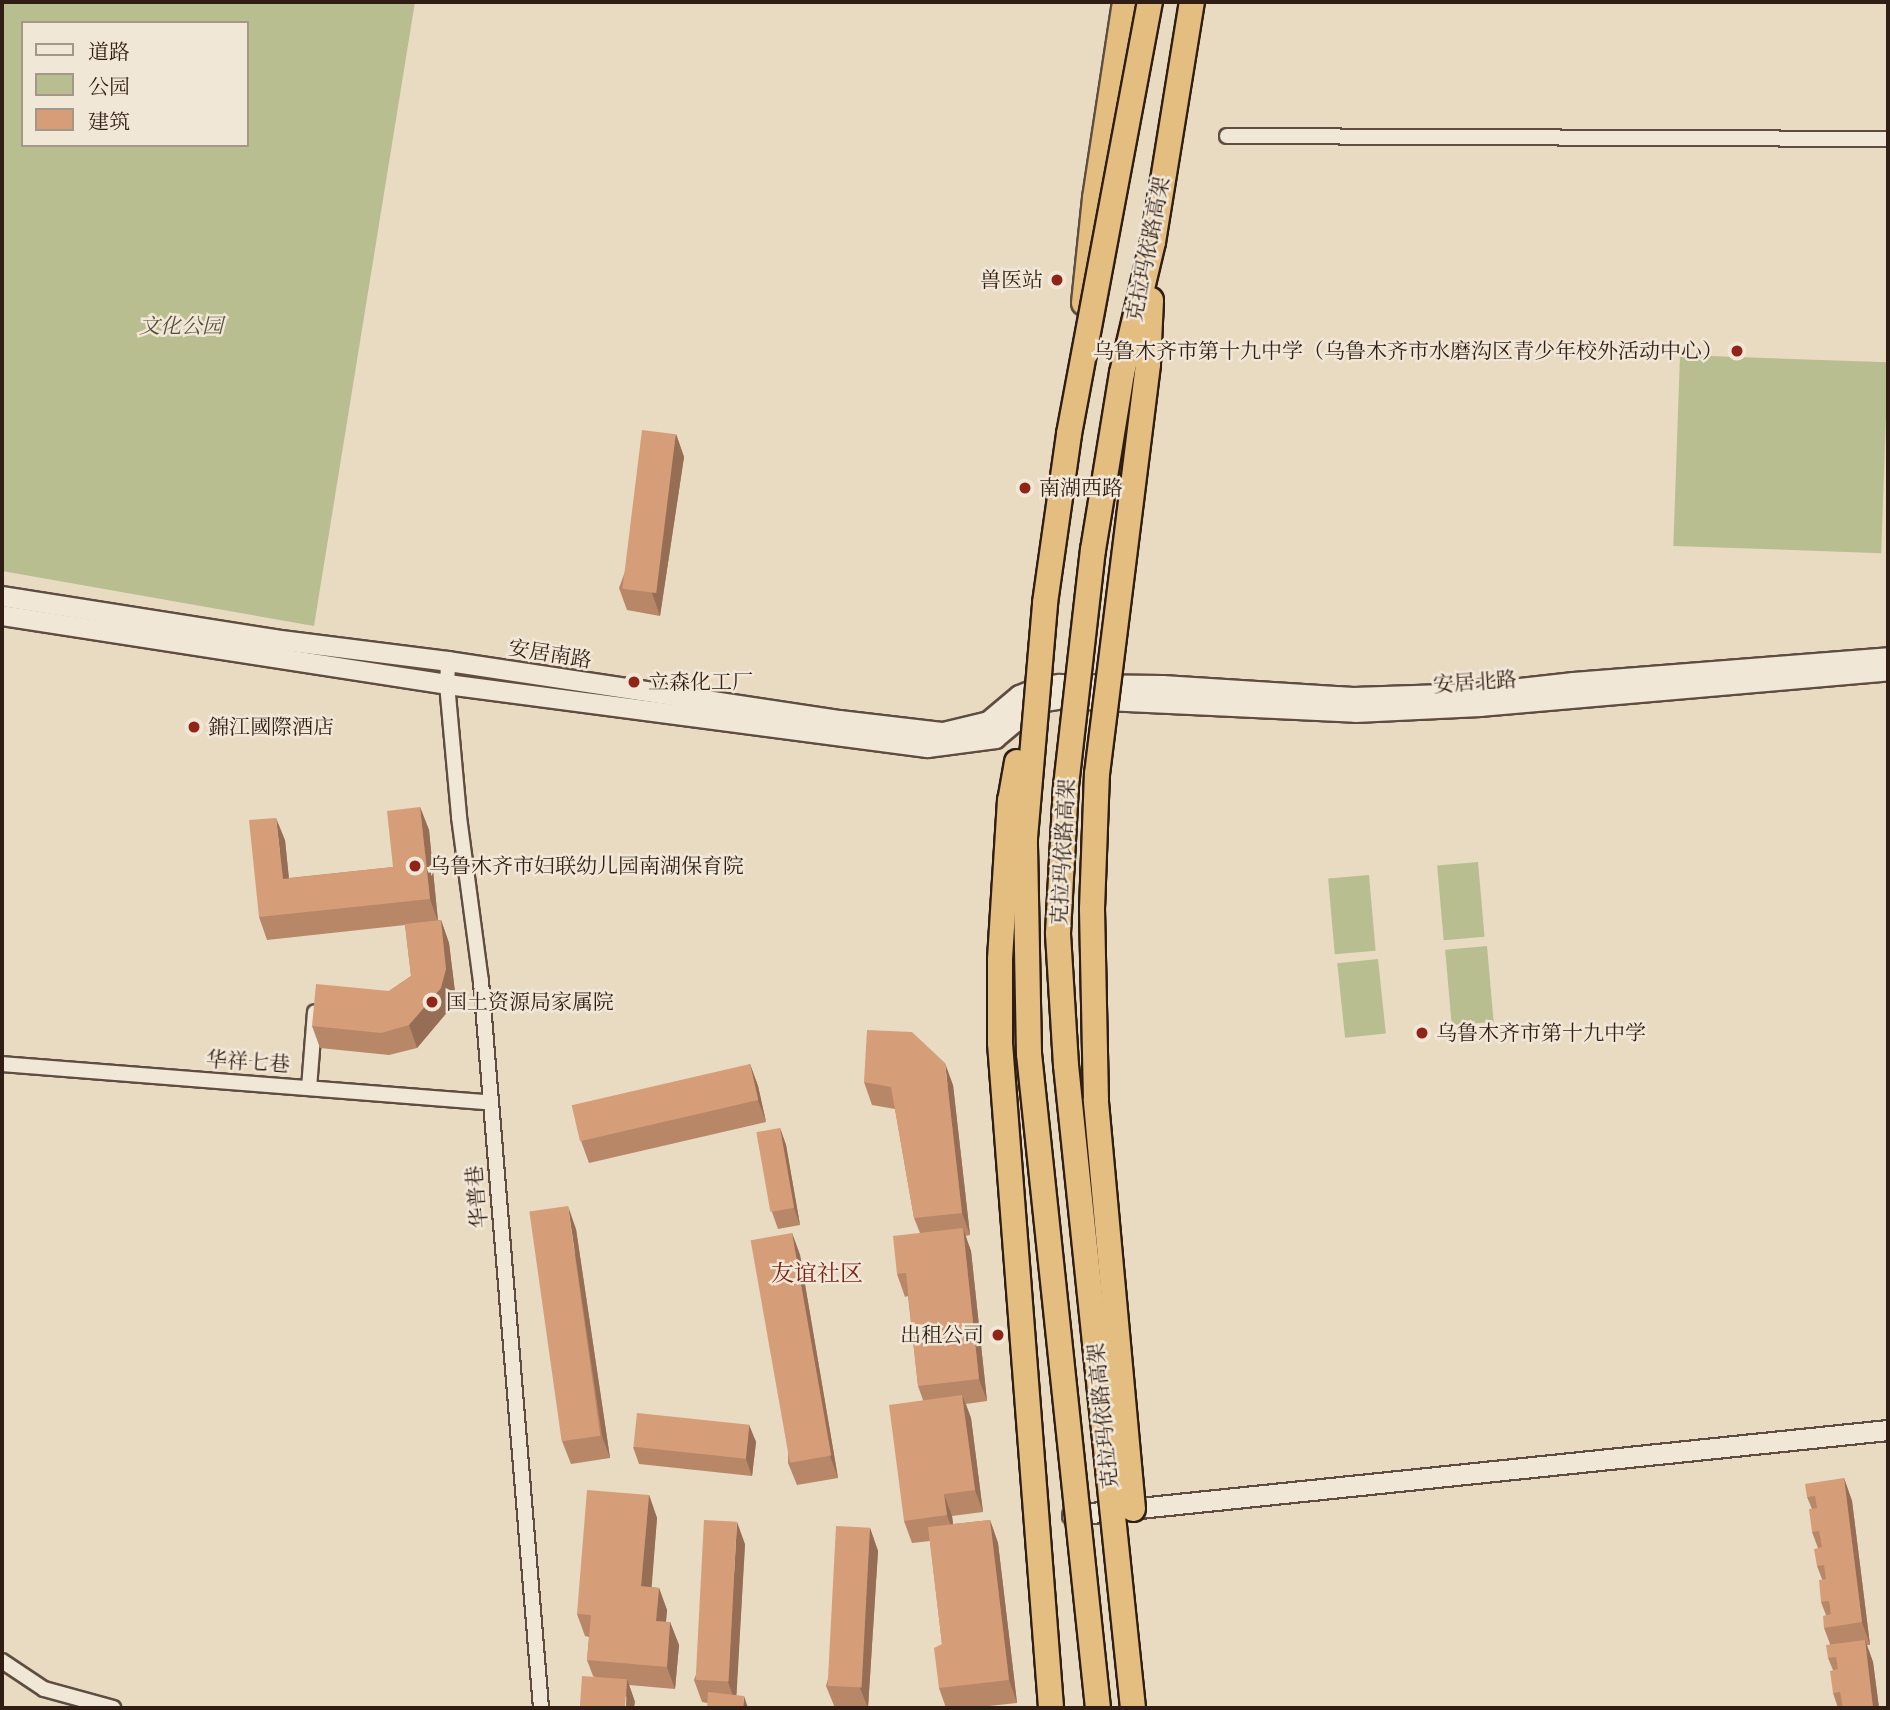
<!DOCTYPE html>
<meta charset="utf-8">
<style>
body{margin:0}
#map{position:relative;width:1890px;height:1710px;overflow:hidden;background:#e9dac2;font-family:"IM FELL Great Primer","Noto Serif SC",serif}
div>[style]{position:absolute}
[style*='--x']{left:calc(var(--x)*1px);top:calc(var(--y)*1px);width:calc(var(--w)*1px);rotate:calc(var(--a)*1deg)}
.green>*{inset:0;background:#b9be91;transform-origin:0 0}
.roads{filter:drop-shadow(2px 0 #5e4d40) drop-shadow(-2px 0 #5e4d40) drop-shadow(0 2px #5e4d40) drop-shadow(0 -2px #5e4d40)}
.minor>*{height:14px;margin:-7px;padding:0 7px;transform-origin:7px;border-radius:7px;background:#f1e7d7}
.tertiary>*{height:19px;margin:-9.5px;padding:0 9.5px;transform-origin:9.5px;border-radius:9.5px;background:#f1e7d7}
.trunk>*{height:24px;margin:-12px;padding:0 12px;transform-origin:12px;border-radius:12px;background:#e4bd81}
.bridges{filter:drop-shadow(2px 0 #301e14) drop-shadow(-2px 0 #301e14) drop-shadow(0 2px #301e14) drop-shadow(0 -2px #301e14)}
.trunk-bridge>*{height:24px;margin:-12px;padding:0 12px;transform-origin:12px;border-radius:12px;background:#e4bd81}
.wall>*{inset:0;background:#b88768}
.shaded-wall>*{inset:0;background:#966e55}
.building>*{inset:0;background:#d69d79;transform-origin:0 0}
.dots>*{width:19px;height:19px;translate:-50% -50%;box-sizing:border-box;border:4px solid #f1e7d7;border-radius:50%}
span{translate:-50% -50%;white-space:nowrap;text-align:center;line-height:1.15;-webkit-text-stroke:5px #f1e7d7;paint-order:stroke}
.street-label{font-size:21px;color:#301e14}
.poi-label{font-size:21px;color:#301e14}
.right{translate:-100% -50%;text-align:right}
.left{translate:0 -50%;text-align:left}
.park-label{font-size:21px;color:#594e3a;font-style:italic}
.neighbourhood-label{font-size:23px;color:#7a1f14}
.frame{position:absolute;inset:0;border:4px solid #301e14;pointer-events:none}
.legend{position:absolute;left:21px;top:21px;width:228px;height:126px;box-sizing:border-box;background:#f1e7d7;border:2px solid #a49789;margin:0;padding:9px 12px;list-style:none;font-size:21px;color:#301e14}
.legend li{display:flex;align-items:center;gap:14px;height:35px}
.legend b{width:35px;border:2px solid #a49789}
</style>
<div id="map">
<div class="green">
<i style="clip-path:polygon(evenodd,2px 2px,415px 2px,314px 626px,2px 571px,2px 2px,23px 23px,247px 23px,247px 145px,23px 145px,23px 23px)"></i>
<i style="left:1680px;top:355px;width:208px;height:191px;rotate:2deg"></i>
<i style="left:1478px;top:862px;width:75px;height:41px;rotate:85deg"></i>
<i style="left:1369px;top:875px;width:76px;height:41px;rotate:85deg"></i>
<i style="left:1487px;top:946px;width:76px;height:42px;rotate:85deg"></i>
<i style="left:1378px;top:959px;width:75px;height:41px;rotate:84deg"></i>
</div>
<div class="roads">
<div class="minor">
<i style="--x:1227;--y:136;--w:661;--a:0.26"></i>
<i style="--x:448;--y:661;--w:23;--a:92"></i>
<i style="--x:447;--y:684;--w:134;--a:84.8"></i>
<i style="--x:459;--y:817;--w:165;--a:82.4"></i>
<i style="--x:481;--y:981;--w:729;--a:85.28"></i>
<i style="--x:2;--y:1064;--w:489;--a:4.5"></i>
<i style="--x:309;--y:1088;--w:76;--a:-85.5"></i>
<i style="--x:2;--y:1661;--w:50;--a:33.7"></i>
<i style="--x:44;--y:1689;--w:72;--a:15.4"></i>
</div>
<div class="tertiary">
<i style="--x:2;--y:596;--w:275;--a:9"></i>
<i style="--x:274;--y:639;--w:175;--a:7.2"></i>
<i style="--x:448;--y:661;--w:395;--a:8.6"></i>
<i style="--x:839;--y:720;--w:105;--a:6.6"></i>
<i style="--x:943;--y:732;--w:46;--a:-13.7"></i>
<i style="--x:988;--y:721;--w:40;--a:-40"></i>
<i style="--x:1019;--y:695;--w:22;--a:-22"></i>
<i style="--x:1039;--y:687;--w:20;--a:-9"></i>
<i style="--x:1059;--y:684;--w:103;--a:0.6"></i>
<i style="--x:1162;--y:685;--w:191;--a:3.6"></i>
<i style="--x:1353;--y:697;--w:122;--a:-1.9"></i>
<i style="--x:1475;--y:693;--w:99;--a:-6.4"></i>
<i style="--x:1573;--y:682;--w:316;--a:-4.5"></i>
<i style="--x:2;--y:615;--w:450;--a:8.8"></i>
<i style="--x:447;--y:684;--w:484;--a:7.5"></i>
<i style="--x:927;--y:747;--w:69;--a:-7.5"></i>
<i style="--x:995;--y:738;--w:56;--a:-39.9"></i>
<i style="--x:1038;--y:702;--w:25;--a:-9"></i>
<i style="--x:1063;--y:698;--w:292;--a:2.7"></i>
<i style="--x:1355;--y:712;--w:125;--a:-2.7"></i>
<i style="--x:1480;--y:706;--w:410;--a:-5"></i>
<i style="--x:1072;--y:1515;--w:820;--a:-5.95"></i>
</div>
<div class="trunk">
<i style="--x:1084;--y:303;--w:106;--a:-84"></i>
<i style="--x:1095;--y:198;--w:198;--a:-81.3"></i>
</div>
</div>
<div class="bridges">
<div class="trunk-bridge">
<i style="--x:1017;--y:762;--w:39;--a:100"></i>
<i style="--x:1010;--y:800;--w:160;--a:93.6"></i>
<i style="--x:1000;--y:960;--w:83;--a:90"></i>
<i style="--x:1000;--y:1043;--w:667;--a:85.61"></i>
<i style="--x:1133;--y:1509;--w:411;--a:-95.2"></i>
<i style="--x:1096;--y:1100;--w:191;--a:-91.2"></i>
<i style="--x:1092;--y:909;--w:135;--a:-87.9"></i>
<i style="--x:1097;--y:774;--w:413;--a:-82.9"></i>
<i style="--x:1148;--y:364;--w:64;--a:-87.3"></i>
<i style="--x:1098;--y:1708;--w:658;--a:-96.02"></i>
<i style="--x:1029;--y:1054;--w:216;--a:-91.1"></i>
<i style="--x:1025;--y:838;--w:236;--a:-85.1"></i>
<i style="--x:1045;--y:603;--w:171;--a:-81.9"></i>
<i style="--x:1069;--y:434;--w:440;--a:-79.4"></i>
<i style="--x:1133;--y:1708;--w:646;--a:-95.95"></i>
<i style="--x:1066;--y:1065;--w:132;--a:-93.5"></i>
<i style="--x:1058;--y:933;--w:147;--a:-86.9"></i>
<i style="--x:1066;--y:786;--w:238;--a:-83.5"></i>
<i style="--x:1093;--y:550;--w:179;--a:-80.7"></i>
<i style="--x:1122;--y:373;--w:135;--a:-76.7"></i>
<i style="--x:1153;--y:242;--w:243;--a:-80.8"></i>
</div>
</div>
<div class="wall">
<i style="clip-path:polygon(676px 434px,684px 457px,660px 616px,627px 610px,619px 588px)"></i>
<i style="clip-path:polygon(420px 807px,429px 830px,438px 920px,441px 920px,449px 943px,455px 992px,449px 1010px,417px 1048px,389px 1055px,320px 1048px,312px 1026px,389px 991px,411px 976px,405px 925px,267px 940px,259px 917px,285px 840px,289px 878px,393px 867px)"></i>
<i style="clip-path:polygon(750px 1064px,758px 1086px,766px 1122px,589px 1163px,581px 1141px)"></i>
<i style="clip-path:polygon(864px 1082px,953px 1085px,970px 1235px,965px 1236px,971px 1251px,987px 1401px,966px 1404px,971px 1418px,983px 1512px,952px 1516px,953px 1524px,990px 1520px,998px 1543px,1017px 1703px,970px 1708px,946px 1708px,939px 1688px,942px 1644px,930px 1541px,912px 1543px,904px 1521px,923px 1400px,918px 1386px,908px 1296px,905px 1297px,897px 1274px,920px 1233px,914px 1218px,895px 1109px,872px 1105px)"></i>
<i style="clip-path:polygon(780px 1128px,786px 1145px,800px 1225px,778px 1229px,772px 1212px)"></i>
<i style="clip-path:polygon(576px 1229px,610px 1458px,571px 1464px,562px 1441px)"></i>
<i style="clip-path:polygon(792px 1233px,800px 1255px,838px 1478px,797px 1485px,788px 1463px)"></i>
<i style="clip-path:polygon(749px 1425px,756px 1442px,752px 1476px,639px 1464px,633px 1447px)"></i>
<i style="clip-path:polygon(1844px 1478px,1852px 1501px,1870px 1645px,1867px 1645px,1873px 1662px,1879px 1708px,1838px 1708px,1833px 1693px,1833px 1670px,1828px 1658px,1830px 1644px,1824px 1628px,1826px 1615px,1821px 1602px,1822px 1579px,1817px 1566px,1818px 1548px,1812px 1532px,1812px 1509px,1807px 1497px)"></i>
<i style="clip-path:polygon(649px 1495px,657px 1518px,651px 1587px,659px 1588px,667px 1610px,666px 1622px,670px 1622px,679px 1645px,675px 1689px,629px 1685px,635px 1702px,593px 1676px,587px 1660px,589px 1637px,585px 1636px,577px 1614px)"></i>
<i style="clip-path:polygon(870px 1528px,878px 1551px,868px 1708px,835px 1708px,826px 1686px)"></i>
<i style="clip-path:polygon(745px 1544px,736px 1695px,707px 1703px,702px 1702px,694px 1680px)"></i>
</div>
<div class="shaded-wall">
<i style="clip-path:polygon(676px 434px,684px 457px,660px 616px,652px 593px)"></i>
<i style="clip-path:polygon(420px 807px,429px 830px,438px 922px,430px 899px)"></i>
<i style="clip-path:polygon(276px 818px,285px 840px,291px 901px,283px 879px)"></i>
<i style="clip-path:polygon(441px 920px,449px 943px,455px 992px,449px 1010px,417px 1048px,409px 1025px)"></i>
<i style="clip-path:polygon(945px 1063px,953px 1085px,970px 1235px,962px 1213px)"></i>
<i style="clip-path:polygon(750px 1064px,758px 1086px,766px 1122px,758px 1100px)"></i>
<i style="clip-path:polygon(780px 1128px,786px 1145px,800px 1225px,794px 1208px)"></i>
<i style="clip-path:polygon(568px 1206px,576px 1229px,610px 1458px,602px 1436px)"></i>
<i style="clip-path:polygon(963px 1228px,971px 1251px,987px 1401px,979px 1379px)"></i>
<i style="clip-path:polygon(792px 1233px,800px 1255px,838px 1478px,830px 1456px)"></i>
<i style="clip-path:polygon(962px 1395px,971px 1418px,983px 1512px,975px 1490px)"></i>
<i style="clip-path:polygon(749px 1425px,756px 1442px,752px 1476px,746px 1459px)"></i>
<i style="clip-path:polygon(1844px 1478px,1852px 1501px,1870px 1645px,1862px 1622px)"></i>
<i style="clip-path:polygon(944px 1494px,952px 1516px,955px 1538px,947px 1515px)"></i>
<i style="clip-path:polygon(649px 1495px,657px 1518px,650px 1609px,641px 1586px)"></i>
<i style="clip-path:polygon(990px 1520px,998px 1543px,1017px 1703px,1009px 1680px)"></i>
<i style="clip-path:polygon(737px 1522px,745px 1544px,736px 1704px,728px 1682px)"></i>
<i style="clip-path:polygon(870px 1528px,878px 1551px,868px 1708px,860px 1688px)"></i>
<i style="clip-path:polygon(659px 1588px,667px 1610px,664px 1643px,656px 1621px)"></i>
<i style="clip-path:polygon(670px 1622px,679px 1645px,675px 1689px,667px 1667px)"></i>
<i style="clip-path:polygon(1865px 1640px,1873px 1662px,1879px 1708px,1873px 1708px)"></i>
<i style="clip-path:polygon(627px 1679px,635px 1702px,634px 1708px,626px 1708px)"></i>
<i style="clip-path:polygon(744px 1696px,748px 1708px,743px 1708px)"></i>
</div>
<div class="building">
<i style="left:642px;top:430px;width:34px;height:160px;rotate:7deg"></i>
<i style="clip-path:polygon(420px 807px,430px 899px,259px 917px,249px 820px,276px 818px,283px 879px,393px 867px,387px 811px)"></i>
<i style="clip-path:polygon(441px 920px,446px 969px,441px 988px,409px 1025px,381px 1033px,312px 1026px,316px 984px,389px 991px,411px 976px,405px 924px)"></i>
<i style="clip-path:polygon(867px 1030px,912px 1032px,945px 1063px,962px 1213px,914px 1218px,891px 1087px,864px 1082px)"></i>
<i style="left:750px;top:1064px;width:37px;height:183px;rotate:77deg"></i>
<i style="left:780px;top:1128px;width:81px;height:24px;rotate:80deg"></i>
<i style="left:568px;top:1206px;width:232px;height:39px;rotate:82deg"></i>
<i style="clip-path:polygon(963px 1228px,979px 1379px,918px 1386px,906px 1273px,897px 1274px,893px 1236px)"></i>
<i style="left:792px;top:1233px;width:226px;height:42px;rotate:80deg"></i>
<i style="clip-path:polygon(962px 1395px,975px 1490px,944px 1494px,947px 1515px,904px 1521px,889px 1405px)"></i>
<i style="left:637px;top:1413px;width:113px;height:34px;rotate:6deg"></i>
<i style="clip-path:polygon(1844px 1478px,1862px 1622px,1824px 1628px,1823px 1616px,1831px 1614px,1829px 1601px,1821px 1602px,1819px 1580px,1826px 1579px,1824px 1565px,1817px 1566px,1814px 1549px,1822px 1547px,1819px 1531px,1812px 1532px,1809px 1509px,1817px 1508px,1815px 1496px,1807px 1497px,1805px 1484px)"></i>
<i style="clip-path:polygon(587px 1490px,649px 1495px,641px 1586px,659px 1588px,656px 1621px,670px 1622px,667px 1667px,587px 1660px,591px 1615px,577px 1614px)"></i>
<i style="left:704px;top:1520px;width:33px;height:160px;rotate:3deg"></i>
<i style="clip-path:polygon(990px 1520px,1009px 1680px,939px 1688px,934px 1648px,942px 1644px,928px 1527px)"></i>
<i style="left:836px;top:1526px;width:34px;height:160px;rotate:3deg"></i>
<i style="clip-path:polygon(1865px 1640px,1873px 1708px,1843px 1708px,1840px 1692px,1833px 1693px,1830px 1671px,1838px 1669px,1836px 1657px,1828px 1658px,1826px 1645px)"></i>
<i style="left:582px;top:1676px;width:45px;height:32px;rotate:4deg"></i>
<i style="clip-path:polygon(708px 1692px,744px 1696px,743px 1708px,707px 1708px)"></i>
</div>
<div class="dots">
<i style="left:1057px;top:280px;background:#8f2418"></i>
<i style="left:1737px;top:351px;background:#8f2418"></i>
<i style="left:1025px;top:488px;background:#8f2418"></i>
<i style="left:634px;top:682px;background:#8f2418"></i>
<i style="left:194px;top:727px;background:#8f2418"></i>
<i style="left:415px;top:866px;background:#8f2418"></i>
<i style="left:432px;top:1002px;background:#8f2418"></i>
<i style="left:1422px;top:1033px;background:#8f2418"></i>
<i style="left:998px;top:1335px;background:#8f2418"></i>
</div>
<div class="street-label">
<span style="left:1148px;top:249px;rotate:-79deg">克拉玛依路高架</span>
<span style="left:550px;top:654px;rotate:9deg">安居南路</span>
<span style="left:1475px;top:682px;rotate:-4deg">安居北路</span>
<span style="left:1063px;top:852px;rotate:-87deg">克拉玛依路高架</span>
<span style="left:248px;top:1062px;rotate:4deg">华祥七巷</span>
<span style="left:477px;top:1197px;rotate:-95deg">华普巷</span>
<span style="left:1103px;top:1416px;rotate:-96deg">克拉玛依路高架</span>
</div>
<div class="poi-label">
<span class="right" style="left:1043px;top:280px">兽医站</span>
<span class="right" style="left:1723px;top:351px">乌鲁木齐市第十九中学（乌鲁木齐市水磨沟区青少年校外活动中心）</span>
<span class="left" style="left:1039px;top:488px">南湖西路</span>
<span class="left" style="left:648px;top:682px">立森化工厂</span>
<span class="left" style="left:208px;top:727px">錦江國際酒店</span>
<span class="left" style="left:429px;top:866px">乌鲁木齐市妇联幼儿园南湖保育院</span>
<span class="left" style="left:446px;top:1002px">国土资源局家属院</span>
<span class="left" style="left:1436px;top:1033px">乌鲁木齐市第十九中学</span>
<span class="right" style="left:984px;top:1335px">出租公司</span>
</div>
<div class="park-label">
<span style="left:181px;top:326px">文化公园</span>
</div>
<div class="neighbourhood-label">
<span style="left:817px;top:1273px">友谊社区</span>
</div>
<div class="frame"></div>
<ul class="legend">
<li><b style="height:9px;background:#f1e7d7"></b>道路</li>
<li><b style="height:19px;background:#b9be91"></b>公园</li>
<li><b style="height:19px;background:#d69d79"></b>建筑</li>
</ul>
</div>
